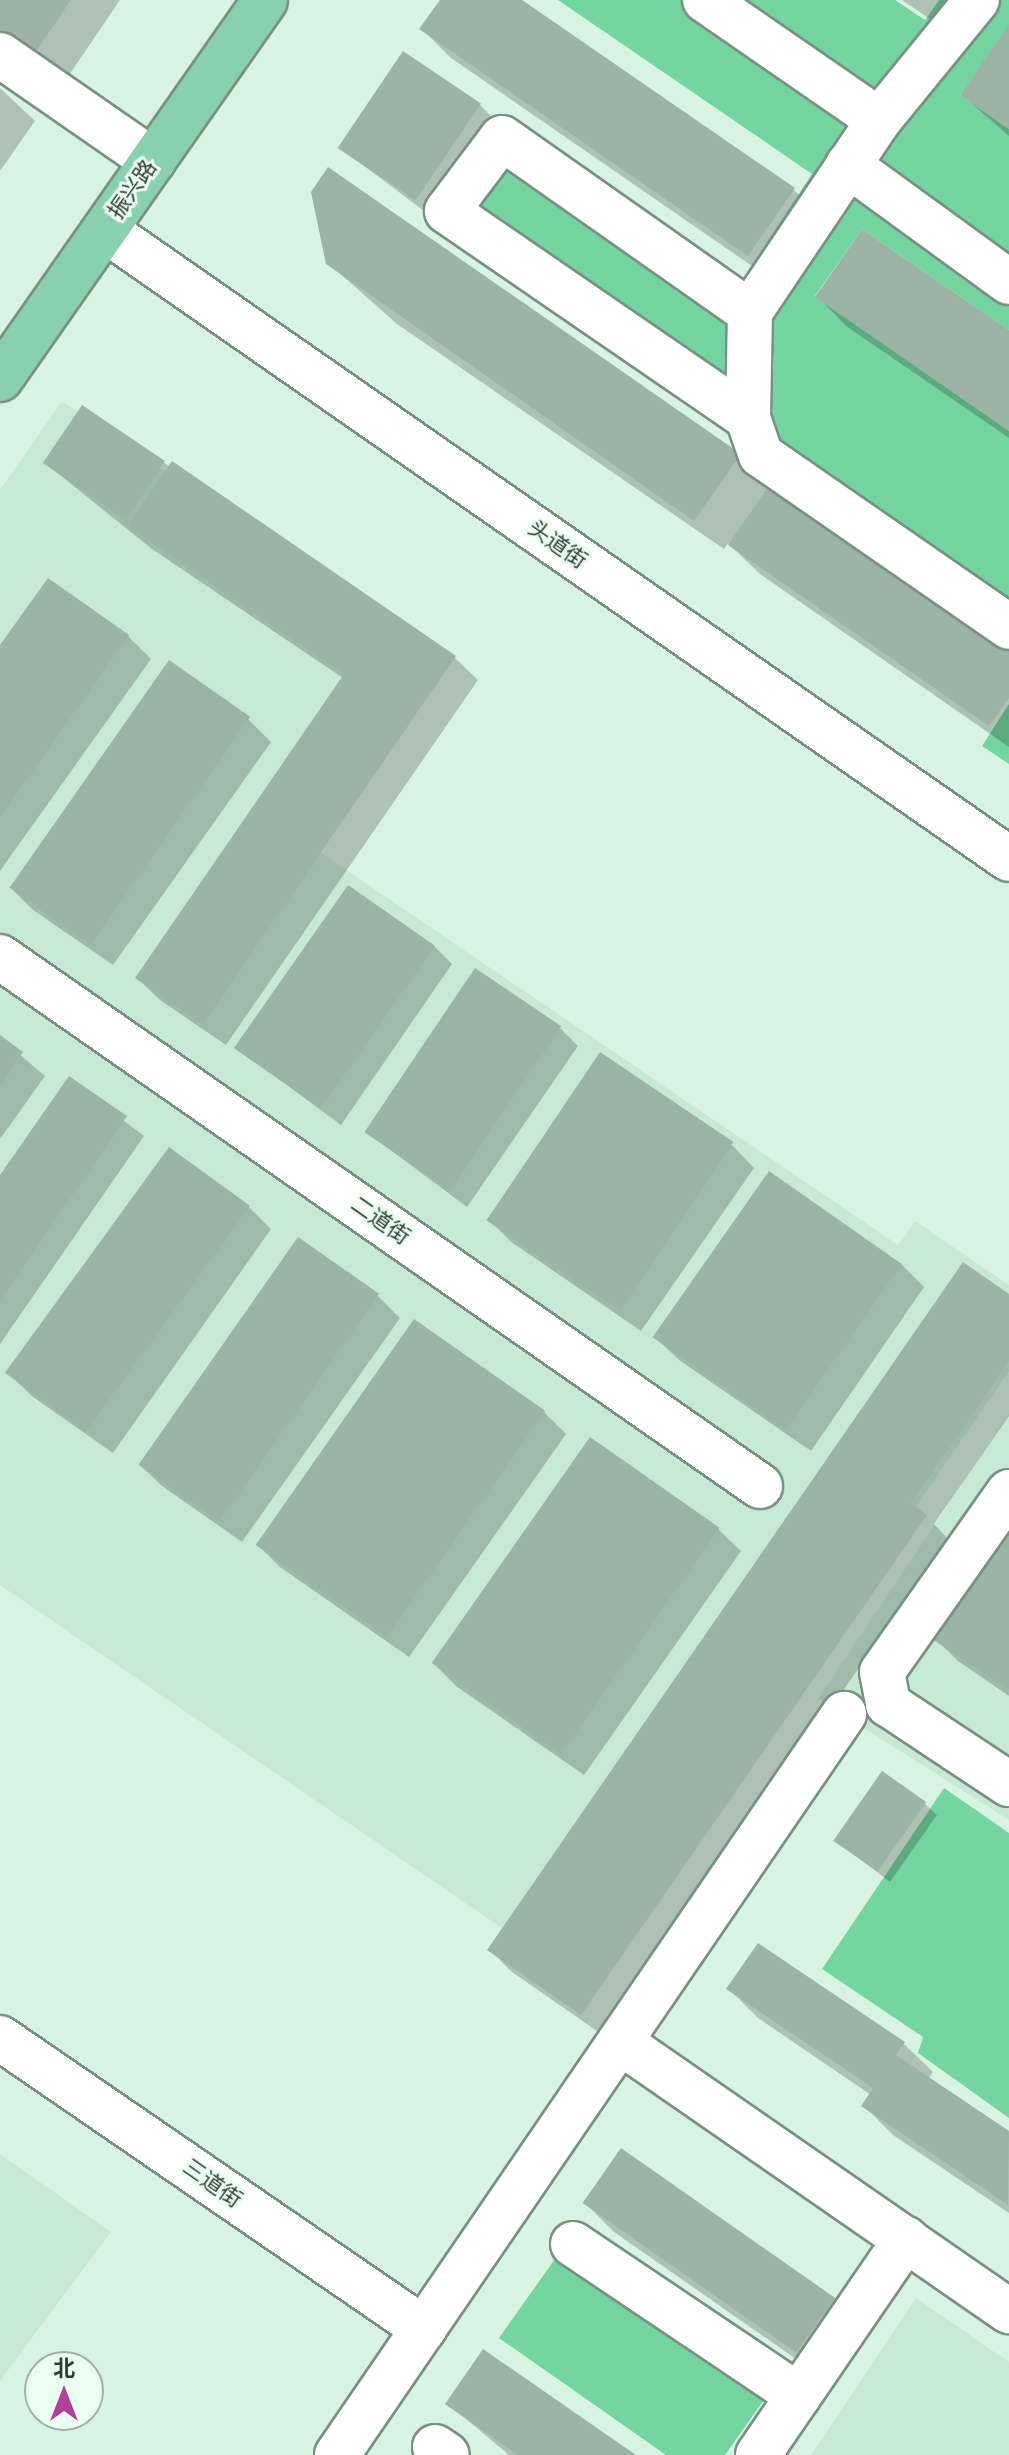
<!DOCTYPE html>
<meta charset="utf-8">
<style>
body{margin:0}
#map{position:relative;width:1009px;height:2455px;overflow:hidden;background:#d9f3e3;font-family:"Nunito Sans","Noto Sans SC",sans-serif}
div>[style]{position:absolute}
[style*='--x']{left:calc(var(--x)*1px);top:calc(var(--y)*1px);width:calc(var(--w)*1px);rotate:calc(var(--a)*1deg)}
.built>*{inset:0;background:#c7e9d4}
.green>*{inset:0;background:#75d5a0}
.shadow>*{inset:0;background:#0003}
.building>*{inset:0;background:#9bb4a5;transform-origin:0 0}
.roads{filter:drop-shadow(2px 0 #799182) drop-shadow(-2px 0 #799182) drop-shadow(0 2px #799182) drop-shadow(0 -2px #799182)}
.minor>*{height:44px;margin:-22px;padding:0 22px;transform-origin:22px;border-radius:22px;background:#fff}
.major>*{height:44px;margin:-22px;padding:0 22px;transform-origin:22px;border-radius:22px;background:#89d0ad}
span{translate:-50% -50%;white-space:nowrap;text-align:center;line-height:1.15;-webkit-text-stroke:6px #eafff2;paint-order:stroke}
.street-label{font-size:22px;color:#313c35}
.north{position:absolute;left:24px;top:2351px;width:80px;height:80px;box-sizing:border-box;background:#eafff2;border:2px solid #a0b1a6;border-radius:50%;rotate:0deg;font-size:22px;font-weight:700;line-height:32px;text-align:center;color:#313c35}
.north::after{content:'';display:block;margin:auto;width:28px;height:36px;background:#b44099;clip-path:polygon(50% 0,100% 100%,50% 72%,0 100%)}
</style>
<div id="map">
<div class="built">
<i style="clip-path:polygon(62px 401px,442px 660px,314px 848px,898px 1245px,915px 1221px,1009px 1285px,1009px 1371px,587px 1986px,0 1585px,0 490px)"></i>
<i style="clip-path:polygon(1009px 1414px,1009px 1820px,818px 1699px)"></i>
<i style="clip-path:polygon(0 2154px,111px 2232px,0 2381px)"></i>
<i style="clip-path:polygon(916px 2298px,1009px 2362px,1009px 2455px,811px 2455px)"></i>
</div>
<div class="green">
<i style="clip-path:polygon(558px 0,895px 0,925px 20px,939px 0,1009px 0,1009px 26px,960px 95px,1009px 129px,1009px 330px,862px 229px,815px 296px,1009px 431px,1009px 612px,466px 208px,503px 159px,721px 313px,812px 174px)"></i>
<i style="clip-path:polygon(1009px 704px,1009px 764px,982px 746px)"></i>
<i style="clip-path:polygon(944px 1788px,1009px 1833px,1009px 2118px,918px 2053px,923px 2037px,822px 1969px)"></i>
<i style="clip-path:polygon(562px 2249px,769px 2393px,725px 2455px,666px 2455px,499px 2338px)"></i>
</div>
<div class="shadow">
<i style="clip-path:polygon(0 0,120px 0,65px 81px,0 35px)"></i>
<i style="clip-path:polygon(442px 0,519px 0,794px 190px,823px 219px,778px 284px,451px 58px,422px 29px)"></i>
<i style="clip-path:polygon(902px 0,980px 0,955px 36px)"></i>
<i style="clip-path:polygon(1009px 29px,1009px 136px,962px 95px)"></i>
<i style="clip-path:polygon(0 88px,35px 121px,0 171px)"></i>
<i style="clip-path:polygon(479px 104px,497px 122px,432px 217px,339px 147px)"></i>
<i style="clip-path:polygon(313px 192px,777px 479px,1009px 640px,1009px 747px,760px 574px,728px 543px,724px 549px,397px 324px,328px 263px)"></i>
<i style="clip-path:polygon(817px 296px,1009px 333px,1009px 438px,846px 326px)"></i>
<i style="clip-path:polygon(163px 462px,455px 658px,478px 680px,226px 1045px,160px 1000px,137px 978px,343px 678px,152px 549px,45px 463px)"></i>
<i style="clip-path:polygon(48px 580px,128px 636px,151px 659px,0 871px,0 649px)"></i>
<i style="clip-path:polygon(248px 719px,271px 742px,113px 965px,33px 910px,10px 887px)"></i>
<i style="clip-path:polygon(434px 946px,452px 964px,341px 1125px,238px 1049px)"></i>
<i style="clip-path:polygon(560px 1028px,578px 1046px,467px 1207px,365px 1131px)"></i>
<i style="clip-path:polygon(0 1038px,45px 1076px,0 1139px)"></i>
<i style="clip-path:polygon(69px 1079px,144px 1136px,0 1344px,0 1179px)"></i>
<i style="clip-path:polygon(732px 1145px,754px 1168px,641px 1331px,510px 1241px,487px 1218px)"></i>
<i style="clip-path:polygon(248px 1206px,271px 1229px,113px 1453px,33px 1397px,10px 1375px)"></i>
<i style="clip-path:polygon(901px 1264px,924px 1287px,811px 1451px,679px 1360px,656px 1338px)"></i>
<i style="clip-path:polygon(377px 1295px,400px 1318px,242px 1542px,162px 1486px,139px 1464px)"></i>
<i style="clip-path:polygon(1009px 1296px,1009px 1416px,934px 1524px,948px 1539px,604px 2036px,512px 1972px,490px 1950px)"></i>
<i style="clip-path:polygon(543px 1411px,566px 1434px,409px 1657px,280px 1567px,258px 1545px)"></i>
<i style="clip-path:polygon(718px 1529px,741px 1551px,584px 1775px,456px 1686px,433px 1663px)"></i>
<i style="clip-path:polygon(1009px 1529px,1009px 1696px,958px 1661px,935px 1638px)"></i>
<i style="clip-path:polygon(924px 1803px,937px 1815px,890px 1882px,836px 1841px)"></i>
<i style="clip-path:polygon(729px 1989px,903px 2043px,933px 2072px,928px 2079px,1009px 2134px,1009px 2213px,893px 2135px,864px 2106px,871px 2095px,758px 2018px)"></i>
<i style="clip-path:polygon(584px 2202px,834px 2298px,863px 2328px,826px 2380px,614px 2232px)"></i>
<i style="clip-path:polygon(447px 2403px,632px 2455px,509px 2455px)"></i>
</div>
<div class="building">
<i style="clip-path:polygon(0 0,71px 0,35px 53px,0 30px)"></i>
<i style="clip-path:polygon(440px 0,522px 0,795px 188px,748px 256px,419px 29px)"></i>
<i style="clip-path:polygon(1009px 24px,1009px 129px,960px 95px)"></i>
<i style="left:403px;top:51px;width:94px;height:117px;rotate:34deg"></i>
<i style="clip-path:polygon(328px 167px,741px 454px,694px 521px,326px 264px,311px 192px)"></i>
<i style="clip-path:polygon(862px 229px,1009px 330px,1009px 431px,815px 297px)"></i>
<i style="left:82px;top:405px;width:100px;height:70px;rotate:34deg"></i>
<i style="clip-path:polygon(172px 461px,456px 656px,203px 1024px,135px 978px,344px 674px,127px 526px)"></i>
<i style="clip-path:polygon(776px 476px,1009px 638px,1009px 698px,989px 726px,728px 545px)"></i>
<i style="clip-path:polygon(48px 578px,129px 635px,0 817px,0 645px)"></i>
<i style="left:169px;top:660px;width:99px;height:278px;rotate:35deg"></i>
<i style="left:348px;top:885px;width:106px;height:199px;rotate:35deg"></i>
<i style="left:475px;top:968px;width:104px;height:198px;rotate:34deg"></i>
<i style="clip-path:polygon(0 1035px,23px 1052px,0 1085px)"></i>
<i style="left:600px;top:1052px;width:161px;height:203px;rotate:34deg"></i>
<i style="clip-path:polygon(69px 1076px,127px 1116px,0 1300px,0 1175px)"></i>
<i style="left:169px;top:1147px;width:100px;height:279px;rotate:36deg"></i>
<i style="left:769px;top:1171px;width:162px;height:203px;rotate:35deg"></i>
<i style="left:298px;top:1237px;width:99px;height:278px;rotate:35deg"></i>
<i style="clip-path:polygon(963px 1262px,1009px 1294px,1009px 1361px,911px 1503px,927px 1515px,581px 2015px,487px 1950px)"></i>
<i style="left:414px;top:1319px;width:160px;height:276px;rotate:35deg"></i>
<i style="left:590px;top:1437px;width:158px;height:276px;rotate:35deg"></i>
<i style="clip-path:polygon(1009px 1526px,1009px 1690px,932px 1639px)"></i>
<i style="left:882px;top:1771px;width:54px;height:85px;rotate:35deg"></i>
<i style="clip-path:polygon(758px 1943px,905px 2042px,896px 2055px,1009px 2131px,1008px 2205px,861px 2106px,873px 2088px,726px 1989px)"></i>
<i style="left:621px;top:2148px;width:261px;height:67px;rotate:35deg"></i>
<i style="clip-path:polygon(483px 2349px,636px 2455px,518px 2455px,445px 2404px)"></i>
</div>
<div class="roads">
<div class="minor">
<i style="--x:705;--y:0;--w:211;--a:34.6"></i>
<i style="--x:0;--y:55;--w:186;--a:34.7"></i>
<i style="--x:848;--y:165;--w:199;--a:36"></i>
<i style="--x:105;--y:230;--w:1101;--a:34.83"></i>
<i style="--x:750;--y:312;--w:231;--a:-56.1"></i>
<i style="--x:879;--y:120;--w:155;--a:-50.8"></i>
<i style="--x:748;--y:418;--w:365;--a:-145.5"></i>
<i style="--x:447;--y:211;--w:91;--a:-53"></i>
<i style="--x:502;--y:138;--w:303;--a:35.1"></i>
<i style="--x:750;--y:312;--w:106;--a:91.1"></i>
<i style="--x:748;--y:418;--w:39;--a:71"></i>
<i style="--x:761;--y:455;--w:302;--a:34.7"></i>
<i style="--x:0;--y:957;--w:926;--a:34.84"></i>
<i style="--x:1009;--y:1492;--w:220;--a:125.2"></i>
<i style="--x:882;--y:1672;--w:33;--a:79"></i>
<i style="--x:888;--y:1704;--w:145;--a:33.5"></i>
<i style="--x:0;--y:2038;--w:514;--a:34.46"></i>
<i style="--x:620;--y:2042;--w:473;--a:34.7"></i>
<i style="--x:573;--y:2244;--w:272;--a:33.9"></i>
<i style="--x:435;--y:2447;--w:14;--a:34"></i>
<i style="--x:337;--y:2455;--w:898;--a:-55.62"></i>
<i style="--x:758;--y:2455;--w:262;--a:-55.6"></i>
</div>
<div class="major">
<i style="--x:0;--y:379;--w:462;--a:-55"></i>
</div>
</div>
<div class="street-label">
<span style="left:133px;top:190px;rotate:-55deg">振兴路</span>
<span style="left:557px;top:545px;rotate:35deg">头道街</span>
<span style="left:380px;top:1221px;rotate:35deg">二道街</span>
<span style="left:212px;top:2184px;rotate:35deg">三道街</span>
</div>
<div class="north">北</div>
</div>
